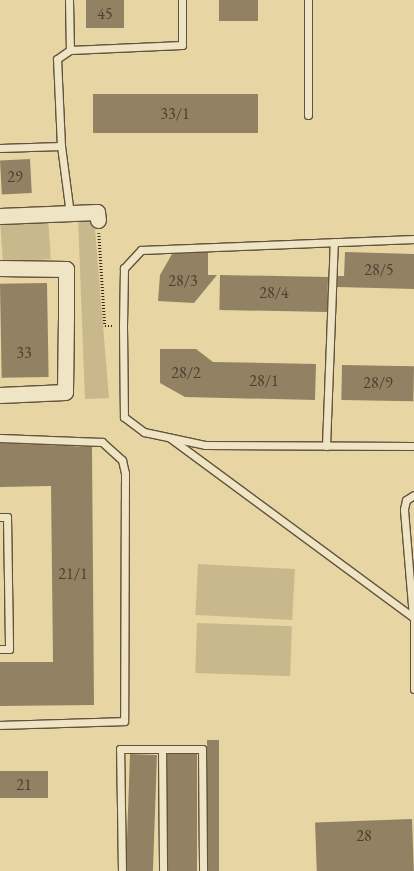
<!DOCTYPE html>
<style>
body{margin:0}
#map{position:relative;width:414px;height:871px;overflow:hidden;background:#e7d6a3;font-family:"EB Garamond",serif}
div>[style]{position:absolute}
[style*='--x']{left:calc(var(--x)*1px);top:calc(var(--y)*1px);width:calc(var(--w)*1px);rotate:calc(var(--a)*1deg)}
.green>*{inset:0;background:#c9b88c;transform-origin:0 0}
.building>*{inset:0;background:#928263;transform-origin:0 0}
.path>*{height:2.5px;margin-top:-1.25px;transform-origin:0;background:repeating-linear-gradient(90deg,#36271e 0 1px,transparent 0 3px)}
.roads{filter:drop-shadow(1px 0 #62533f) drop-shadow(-1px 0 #62533f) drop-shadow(0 1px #62533f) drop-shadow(0 -1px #62533f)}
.lane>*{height:7px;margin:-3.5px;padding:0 3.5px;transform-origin:3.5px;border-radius:3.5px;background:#efe4c3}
.street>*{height:15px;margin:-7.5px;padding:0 7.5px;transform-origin:7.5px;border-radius:7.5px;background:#efe4c3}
span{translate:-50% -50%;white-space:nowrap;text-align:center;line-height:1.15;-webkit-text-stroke:3.5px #efe4c3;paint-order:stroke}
.number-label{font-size:16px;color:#4d3e2f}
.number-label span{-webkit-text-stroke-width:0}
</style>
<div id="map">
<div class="green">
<i style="clip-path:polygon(78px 217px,94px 217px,109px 398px,85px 399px)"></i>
<i style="left:48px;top:218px;width:41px;height:48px;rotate:86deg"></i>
<i style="left:198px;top:564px;width:97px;height:51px;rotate:3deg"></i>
<i style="left:197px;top:623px;width:95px;height:50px;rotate:2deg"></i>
</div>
<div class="building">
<i style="left:86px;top:0;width:38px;height:28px"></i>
<i style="left:219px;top:0;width:39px;height:21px"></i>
<i style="left:93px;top:94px;width:165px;height:39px"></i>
<i style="left:30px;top:159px;width:34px;height:30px;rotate:87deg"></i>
<i style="clip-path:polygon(208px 252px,208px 275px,217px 275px,194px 303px,158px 301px,160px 275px,172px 254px)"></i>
<i style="clip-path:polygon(345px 252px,414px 254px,414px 289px,337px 287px,338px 276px,344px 276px)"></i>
<i style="left:220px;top:275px;width:108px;height:35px;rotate:1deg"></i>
<i style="left:47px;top:283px;width:94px;height:47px;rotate:89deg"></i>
<i style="clip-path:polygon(160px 349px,196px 349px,213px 362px,316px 364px,315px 400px,185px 397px,160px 383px)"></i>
<i style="left:342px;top:365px;width:72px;height:35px;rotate:1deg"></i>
<i style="clip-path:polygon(0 443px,92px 447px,94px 705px,0 706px,0 662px,53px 662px,51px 486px,0 487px)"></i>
<i style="left:219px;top:740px;width:131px;height:12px;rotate:90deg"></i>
<i style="left:130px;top:754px;width:27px;height:117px;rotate:2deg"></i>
<i style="left:197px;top:754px;width:117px;height:30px;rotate:90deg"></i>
<i style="left:48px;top:771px;width:27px;height:48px;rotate:90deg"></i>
<i style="left:412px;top:819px;width:52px;height:97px;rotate:88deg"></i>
</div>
<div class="path">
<i style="--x:99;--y:233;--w:93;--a:86.3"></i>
<i style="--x:105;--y:326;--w:8;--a:0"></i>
</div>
<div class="roads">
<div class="lane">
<i style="--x:69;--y:0;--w:50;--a:88.9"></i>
<i style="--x:70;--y:50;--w:112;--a:-2.6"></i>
<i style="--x:182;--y:45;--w:45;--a:-90"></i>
<i style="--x:308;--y:0;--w:115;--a:90"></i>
<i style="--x:0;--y:148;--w:61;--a:-1.9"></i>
<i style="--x:70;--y:214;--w:69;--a:-97.5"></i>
<i style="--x:61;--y:146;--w:87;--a:-92.6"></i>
<i style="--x:57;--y:59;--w:16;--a:-35"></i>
<i style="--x:414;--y:239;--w:273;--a:177.7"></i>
<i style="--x:141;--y:250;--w:25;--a:133"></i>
<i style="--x:124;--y:268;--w:58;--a:91"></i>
<i style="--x:123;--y:326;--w:91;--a:89.4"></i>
<i style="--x:124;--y:417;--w:25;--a:37"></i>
<i style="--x:144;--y:432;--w:62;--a:12"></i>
<i style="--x:205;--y:445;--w:209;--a:0.3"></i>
<i style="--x:0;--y:438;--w:102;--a:2.2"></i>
<i style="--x:102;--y:442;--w:27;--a:42"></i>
<i style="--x:122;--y:460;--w:13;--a:77"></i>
<i style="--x:125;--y:473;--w:248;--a:90.2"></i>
<i style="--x:124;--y:721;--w:124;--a:178.2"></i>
<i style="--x:170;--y:438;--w:302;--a:36.4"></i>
<i style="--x:326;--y:446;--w:204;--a:-87.8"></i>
<i style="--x:0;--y:517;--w:7;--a:0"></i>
<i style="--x:7;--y:517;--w:132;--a:89.1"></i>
<i style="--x:9;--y:649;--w:9;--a:180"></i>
<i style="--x:413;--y:617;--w:108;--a:-94.8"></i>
<i style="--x:404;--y:509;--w:9;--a:-77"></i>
<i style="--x:406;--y:500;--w:9;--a:-32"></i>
<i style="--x:414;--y:617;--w:72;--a:90"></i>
<i style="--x:162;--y:749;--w:122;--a:89.5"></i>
<i style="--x:122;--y:871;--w:122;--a:-90.9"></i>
<i style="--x:120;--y:749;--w:82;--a:0"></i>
<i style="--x:202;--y:749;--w:122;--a:89.5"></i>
</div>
<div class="street">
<i style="--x:0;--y:216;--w:97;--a:-2.4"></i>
<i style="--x:97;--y:212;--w:8;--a:83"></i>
<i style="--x:0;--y:268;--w:66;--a:0.9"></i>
<i style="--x:66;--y:269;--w:49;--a:90"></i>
<i style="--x:66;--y:318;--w:74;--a:90.8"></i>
<i style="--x:65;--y:392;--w:65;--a:177.4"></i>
</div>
</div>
<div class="number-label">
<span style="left:105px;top:14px">45</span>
<span style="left:175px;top:114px">33/1</span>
<span style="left:15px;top:177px">29</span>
<span style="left:379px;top:270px">28/5</span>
<span style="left:183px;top:281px">28/3</span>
<span style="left:274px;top:293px">28/4</span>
<span style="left:24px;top:353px">33</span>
<span style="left:186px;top:373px">28/2</span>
<span style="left:264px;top:381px">28/1</span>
<span style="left:378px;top:383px">28/9</span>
<span style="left:73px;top:574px">21/1</span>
<span style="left:24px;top:785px">21</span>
<span style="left:364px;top:836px">28</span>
</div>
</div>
